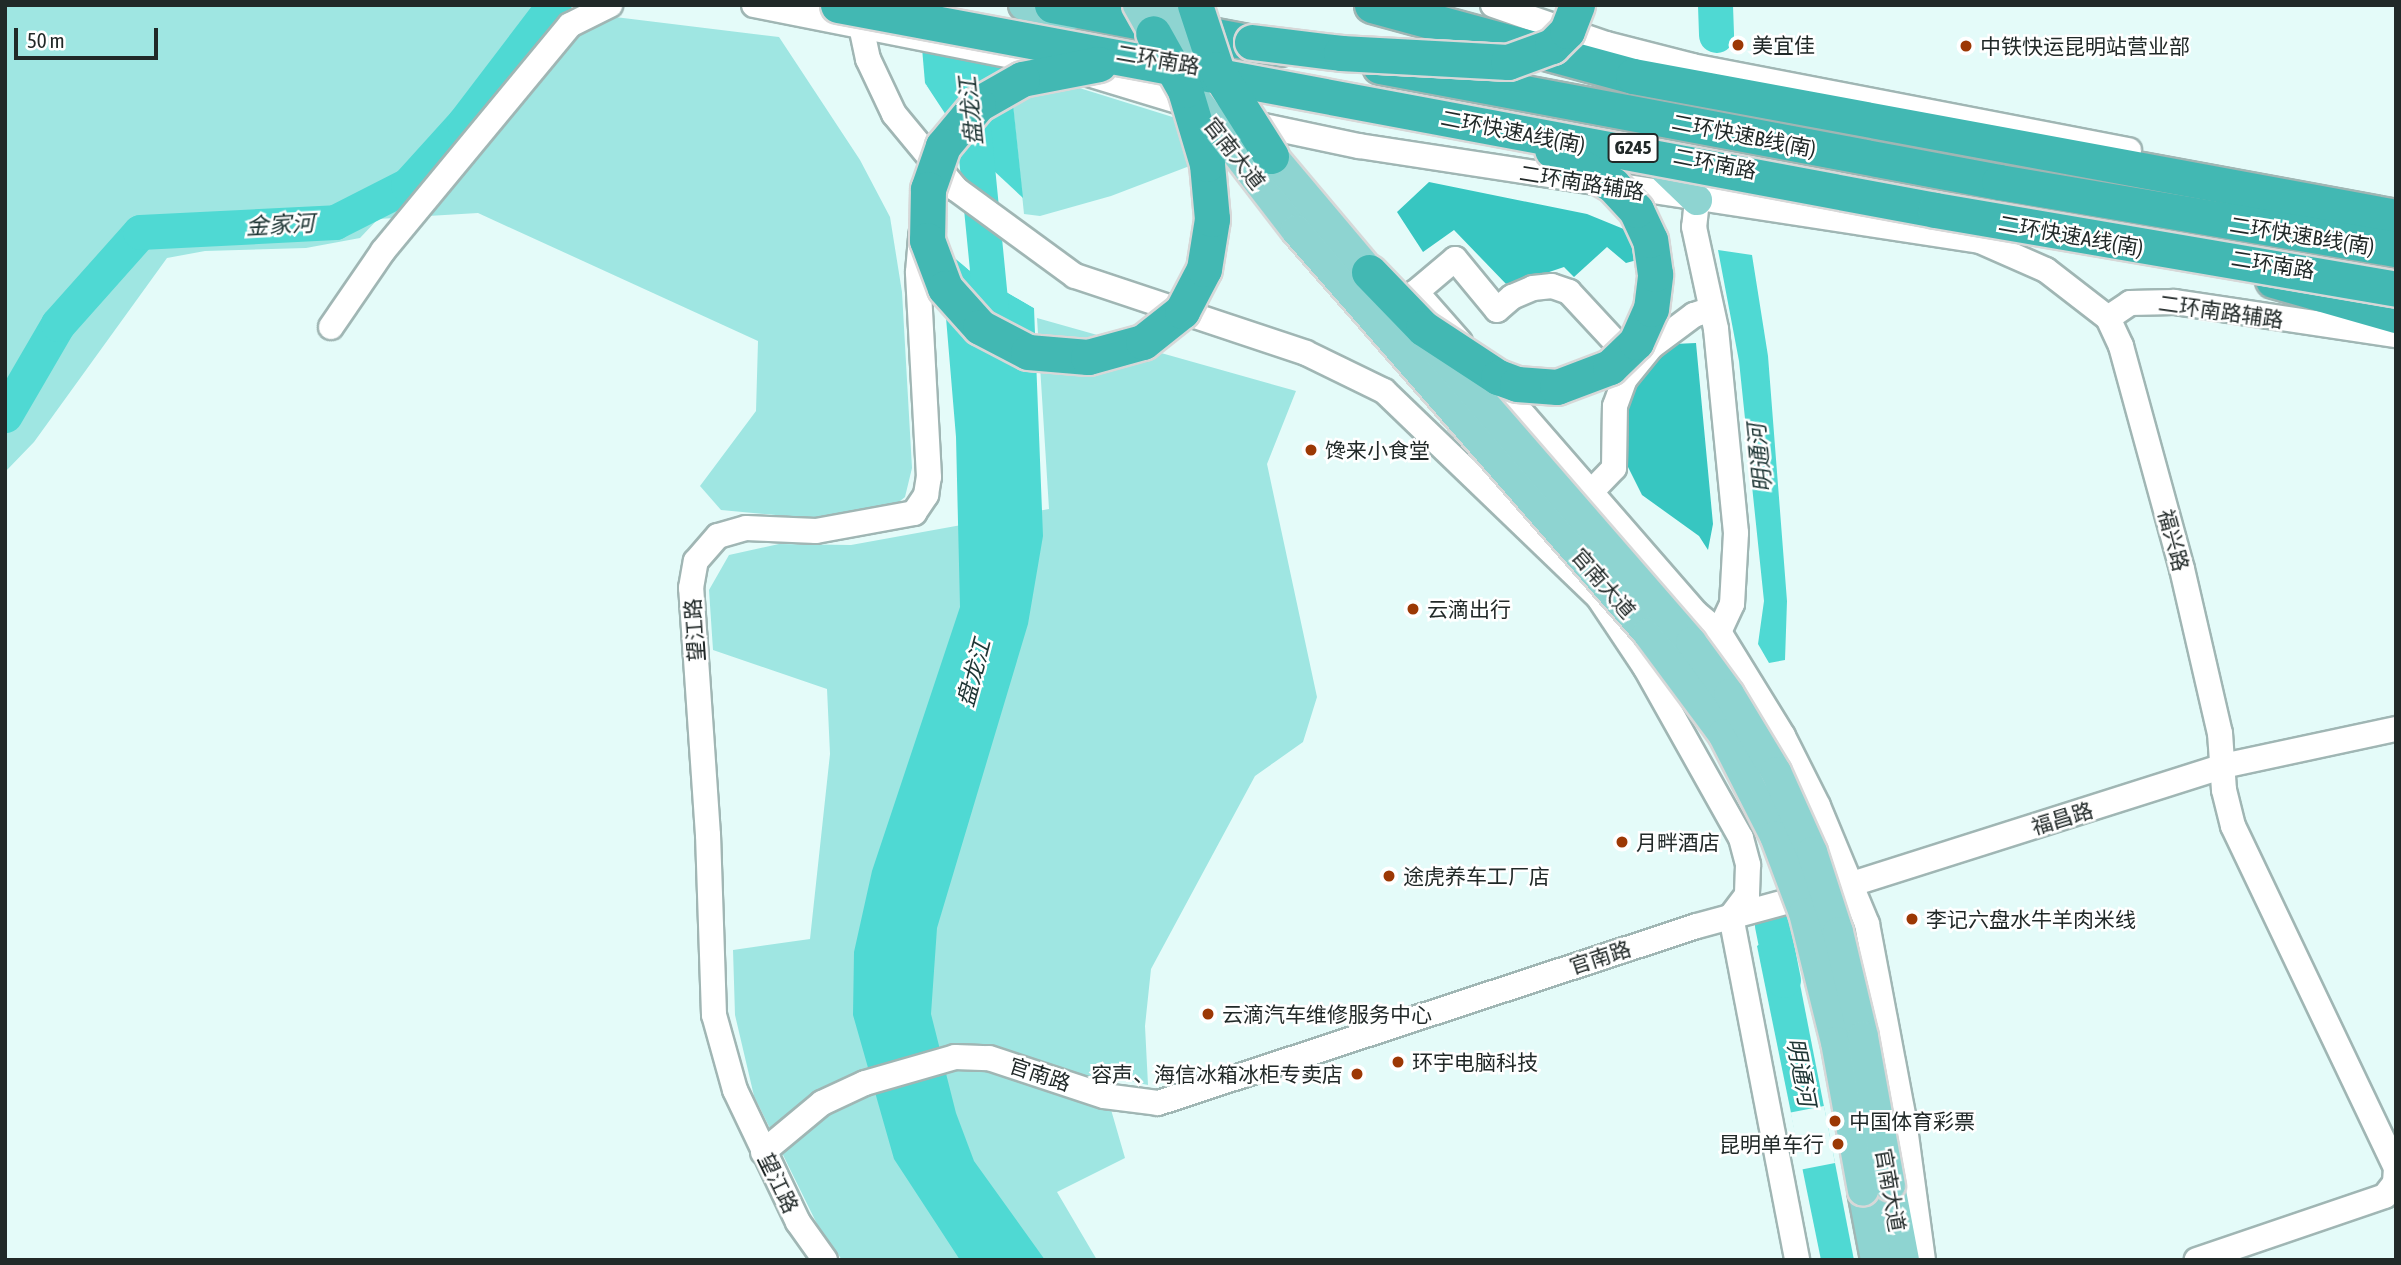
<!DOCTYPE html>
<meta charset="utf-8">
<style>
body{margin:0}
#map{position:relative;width:2401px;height:1265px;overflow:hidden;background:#e4fbf9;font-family:"Asap Condensed","Noto Sans SC",sans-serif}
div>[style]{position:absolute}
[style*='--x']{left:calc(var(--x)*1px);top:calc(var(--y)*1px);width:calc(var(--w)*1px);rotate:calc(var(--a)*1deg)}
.green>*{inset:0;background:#9fe6e2}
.forest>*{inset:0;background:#37c6c1}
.water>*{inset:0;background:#4fd9d3}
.pier>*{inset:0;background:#e4fbf9;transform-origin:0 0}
.river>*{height:35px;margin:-17.5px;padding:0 17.5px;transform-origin:17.5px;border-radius:17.5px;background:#4fd9d3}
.roads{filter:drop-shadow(2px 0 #a0b6b4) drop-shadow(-2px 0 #a0b6b4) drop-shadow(0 2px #a0b6b4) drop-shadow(0 -2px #a0b6b4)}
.minor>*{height:24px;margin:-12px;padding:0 12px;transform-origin:12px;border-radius:12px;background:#fff}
.major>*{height:30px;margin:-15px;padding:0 15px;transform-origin:15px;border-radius:15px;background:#8ed4d1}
.highway>*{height:35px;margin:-17.5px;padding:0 17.5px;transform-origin:17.5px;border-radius:17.5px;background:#42b8b3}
.bridges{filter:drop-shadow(2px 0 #d7d8d8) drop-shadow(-2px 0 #d7d8d8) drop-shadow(0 2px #d7d8d8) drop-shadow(0 -2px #d7d8d8)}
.major-bridge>*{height:30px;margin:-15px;padding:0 15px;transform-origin:15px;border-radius:15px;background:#8ed4d1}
.highway-bridge>*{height:35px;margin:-17.5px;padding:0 17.5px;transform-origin:17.5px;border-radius:17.5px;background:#42b8b3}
.dots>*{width:19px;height:19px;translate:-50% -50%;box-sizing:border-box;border:4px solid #fff;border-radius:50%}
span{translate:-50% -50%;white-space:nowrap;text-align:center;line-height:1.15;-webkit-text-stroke:5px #fff;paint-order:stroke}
.shield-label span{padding:2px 5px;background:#fff;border:2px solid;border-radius:5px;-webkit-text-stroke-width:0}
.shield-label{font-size:19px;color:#212928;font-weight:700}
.poi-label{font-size:21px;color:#212928}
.left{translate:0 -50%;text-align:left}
.right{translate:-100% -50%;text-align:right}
.street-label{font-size:21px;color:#212928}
.water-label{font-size:23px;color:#1e3534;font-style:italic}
.frame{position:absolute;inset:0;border:7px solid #212928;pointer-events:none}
.scale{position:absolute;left:14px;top:28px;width:144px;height:32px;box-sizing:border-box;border:4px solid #212928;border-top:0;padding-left:9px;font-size:21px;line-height:24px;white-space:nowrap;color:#212928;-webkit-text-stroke:5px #fff;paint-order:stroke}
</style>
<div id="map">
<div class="green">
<i style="clip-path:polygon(5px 5px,517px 5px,779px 37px,860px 160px,890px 217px,902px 292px,912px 468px,905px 497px,889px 510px,820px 519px,721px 510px,700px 486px,756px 411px,758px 341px,478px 213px,378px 219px,360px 238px,306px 248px,205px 251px,167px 258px,34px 442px,5px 472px)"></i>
<i style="clip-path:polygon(1009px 66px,1179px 119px,1221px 154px,1111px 196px,1040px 216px,1024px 214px)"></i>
<i style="clip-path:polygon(1037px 318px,1296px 391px,1267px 464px,1317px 697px,1303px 742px,1255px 776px,1151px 969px,1145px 1026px,1148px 1085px,1101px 1075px,1125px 1158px,1057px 1192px,1097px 1260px,842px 1260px,818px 1226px,754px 1096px,735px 1015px,733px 950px,810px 939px,830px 754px,827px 689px,713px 650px,709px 590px,729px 555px,779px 544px,851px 545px,1049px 509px)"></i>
</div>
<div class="forest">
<i style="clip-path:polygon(1429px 182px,1587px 214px,1631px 232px,1637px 260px,1626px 263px,1607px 247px,1574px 277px,1564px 267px,1508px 286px,1454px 230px,1423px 252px,1397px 212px)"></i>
<i style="clip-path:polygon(1696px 343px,1713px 524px,1708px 550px,1699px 536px,1642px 495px,1623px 457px,1625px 400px,1649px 357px,1674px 344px)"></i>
</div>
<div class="water">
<i style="clip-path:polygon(922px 48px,1009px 66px,1023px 198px,965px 144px,938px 108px,925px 83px)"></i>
<i style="clip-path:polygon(940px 246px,969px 270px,1034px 308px,1043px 536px,1028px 624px,937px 928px,931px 1014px,956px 1113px,974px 1161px,1045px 1260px,960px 1260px,894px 1159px,853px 1015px,854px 952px,872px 871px,960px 607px,956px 437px)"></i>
<i style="clip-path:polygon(1718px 250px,1752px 255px,1768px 356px,1787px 601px,1785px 660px,1769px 663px,1758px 644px,1764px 601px,1739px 361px)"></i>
<i style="clip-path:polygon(1774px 934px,1791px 938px,1854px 1260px,1821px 1260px,1757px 946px)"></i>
</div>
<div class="pier">
<i style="clip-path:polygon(925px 83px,965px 144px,1023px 202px,963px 146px,935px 109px)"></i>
<i style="clip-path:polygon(942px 244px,971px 267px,1033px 304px,1034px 308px,969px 270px)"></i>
<i style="left:1824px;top:1106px;width:58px;height:34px;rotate:79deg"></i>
</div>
<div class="river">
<i style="--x:1715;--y:5;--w:30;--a:88"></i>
<i style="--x:971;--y:106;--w:224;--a:84.4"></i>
<i style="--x:5;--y:415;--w:105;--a:-59.8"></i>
<i style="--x:58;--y:324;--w:123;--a:-48.3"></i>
<i style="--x:140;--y:232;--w:195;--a:-2.9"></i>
<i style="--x:335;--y:222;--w:82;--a:-26.9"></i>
<i style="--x:408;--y:185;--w:84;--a:-47.9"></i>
<i style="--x:464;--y:123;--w:148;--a:-52.7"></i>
<i style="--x:1772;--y:925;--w:56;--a:78.7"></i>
</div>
<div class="roads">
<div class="minor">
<i style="--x:754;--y:5;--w:314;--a:11.2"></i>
<i style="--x:1062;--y:66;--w:144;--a:16.9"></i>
<i style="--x:1493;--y:5;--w:120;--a:19"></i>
<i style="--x:1606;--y:44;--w:89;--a:14.3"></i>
<i style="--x:1692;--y:66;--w:445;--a:10.9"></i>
<i style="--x:858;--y:12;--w:48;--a:78"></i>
<i style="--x:868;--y:59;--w:61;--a:64.7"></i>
<i style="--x:894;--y:114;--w:97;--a:50.4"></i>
<i style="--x:956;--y:189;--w:147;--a:36.2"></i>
<i style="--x:1075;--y:276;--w:243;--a:18.4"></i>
<i style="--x:1306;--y:353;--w:87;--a:26"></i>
<i style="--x:1384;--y:391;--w:298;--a:43.9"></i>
<i style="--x:1599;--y:598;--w:83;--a:56.3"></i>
<i style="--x:1645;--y:667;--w:196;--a:60.7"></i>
<i style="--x:1741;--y:838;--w:28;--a:75"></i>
<i style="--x:1748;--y:865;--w:30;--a:92"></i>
<i style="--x:1747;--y:895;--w:26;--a:127"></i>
<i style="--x:1731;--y:916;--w:350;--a:79.1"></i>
<i style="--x:1245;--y:122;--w:116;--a:11.9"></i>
<i style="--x:1359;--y:146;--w:628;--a:8.7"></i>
<i style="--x:1980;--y:241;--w:72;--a:23.7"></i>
<i style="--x:2046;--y:270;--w:78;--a:37.7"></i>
<i style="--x:2108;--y:318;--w:31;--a:65"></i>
<i style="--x:2121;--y:346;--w:231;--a:74.7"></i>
<i style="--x:2182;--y:569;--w:168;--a:77"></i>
<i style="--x:2220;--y:733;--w:57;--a:86"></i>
<i style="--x:2224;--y:790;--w:37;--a:76"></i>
<i style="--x:2233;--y:826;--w:379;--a:64.5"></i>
<i style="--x:2396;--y:1168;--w:15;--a:94"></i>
<i style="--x:2395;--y:1183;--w:16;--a:128"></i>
<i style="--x:2385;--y:1196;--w:199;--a:161.2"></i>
<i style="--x:1697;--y:200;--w:27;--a:96"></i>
<i style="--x:1694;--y:227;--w:104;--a:77.8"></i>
<i style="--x:1716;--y:329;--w:205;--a:84.4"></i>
<i style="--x:1736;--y:533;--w:71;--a:93.2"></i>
<i style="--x:1732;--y:604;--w:31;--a:115"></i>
<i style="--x:1719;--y:632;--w:14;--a:155"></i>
<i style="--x:2108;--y:318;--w:27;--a:-34"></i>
<i style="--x:2130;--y:303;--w:44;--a:-1.3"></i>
<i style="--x:2174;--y:302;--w:224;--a:8.5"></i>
<i style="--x:331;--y:327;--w:92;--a:-55.6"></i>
<i style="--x:383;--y:251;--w:293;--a:-50.4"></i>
<i style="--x:570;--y:25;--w:45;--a:-26.6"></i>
<i style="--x:1460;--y:342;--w:67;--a:-131.3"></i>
<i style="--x:1416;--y:292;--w:51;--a:-40.2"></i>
<i style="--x:1455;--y:259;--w:66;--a:50.5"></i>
<i style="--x:1497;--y:310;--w:20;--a:-41"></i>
<i style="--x:1512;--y:297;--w:23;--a:-23"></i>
<i style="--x:1533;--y:288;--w:19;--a:-6"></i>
<i style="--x:1552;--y:286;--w:18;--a:19"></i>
<i style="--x:1569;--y:292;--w:96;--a:47.1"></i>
<i style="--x:1489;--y:375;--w:315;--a:49"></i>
<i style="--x:1696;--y:613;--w:30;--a:40"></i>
<i style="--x:1719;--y:632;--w:122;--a:58.4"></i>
<i style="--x:1783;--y:736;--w:78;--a:63.4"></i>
<i style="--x:1818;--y:806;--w:128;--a:67.4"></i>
<i style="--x:1867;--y:924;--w:199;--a:79.3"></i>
<i style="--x:1904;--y:1120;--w:141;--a:82.3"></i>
<i style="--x:1591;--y:492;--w:33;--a:-46"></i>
<i style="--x:1614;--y:468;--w:62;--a:-89.1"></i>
<i style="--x:1615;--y:406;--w:29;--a:-70"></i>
<i style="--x:1625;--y:379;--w:41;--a:-50.9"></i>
<i style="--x:1651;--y:347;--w:54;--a:-36.7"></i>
<i style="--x:1694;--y:315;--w:18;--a:-19"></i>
<i style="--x:763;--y:1152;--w:77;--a:-39.7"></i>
<i style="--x:822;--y:1103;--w:47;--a:-24.9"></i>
<i style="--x:865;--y:1083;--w:94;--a:-16.1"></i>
<i style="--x:955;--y:1057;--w:34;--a:2"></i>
<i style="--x:989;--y:1058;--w:121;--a:18.3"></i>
<i style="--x:1104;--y:1096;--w:54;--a:7.4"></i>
<i style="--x:1158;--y:1103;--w:567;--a:-18.18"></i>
<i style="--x:1697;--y:926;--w:161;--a:-15.2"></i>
<i style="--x:1852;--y:884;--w:389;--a:-17.6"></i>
<i style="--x:2223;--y:766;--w:177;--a:-12.1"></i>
<i style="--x:825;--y:1260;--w:47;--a:-125.4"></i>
<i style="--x:798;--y:1222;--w:146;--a:-115.5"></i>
<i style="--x:735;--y:1090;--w:78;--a:-105.6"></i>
<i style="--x:714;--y:1015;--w:180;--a:-91.9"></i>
<i style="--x:708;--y:835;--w:248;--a:-93.9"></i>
<i style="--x:691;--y:588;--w:27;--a:-80"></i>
<i style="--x:696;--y:561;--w:33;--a:-49"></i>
<i style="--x:718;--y:536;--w:29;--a:-16"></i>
<i style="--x:746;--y:528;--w:70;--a:2.5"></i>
<i style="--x:816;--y:531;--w:100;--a:-10.4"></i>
<i style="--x:914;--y:513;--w:22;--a:-56"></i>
<i style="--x:926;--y:495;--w:18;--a:-81"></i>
<i style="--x:929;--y:477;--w:205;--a:-93.1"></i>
<i style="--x:918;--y:272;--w:38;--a:-85"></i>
</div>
<div class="major">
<i style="--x:1024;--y:5;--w:50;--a:10.4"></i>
<i style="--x:1648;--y:153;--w:68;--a:43.8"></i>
<i style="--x:1890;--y:1186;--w:75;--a:79.3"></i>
<i style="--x:1863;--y:1191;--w:70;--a:79.3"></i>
</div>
<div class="highway">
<i style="--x:1052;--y:5;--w:232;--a:10.7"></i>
<i style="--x:1372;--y:5;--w:270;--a:15.2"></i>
<i style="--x:1633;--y:76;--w:776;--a:10.47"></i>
<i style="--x:1380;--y:66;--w:630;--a:10.61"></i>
<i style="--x:1999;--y:182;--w:403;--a:9.6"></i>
<i style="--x:2273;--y:280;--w:128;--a:15.9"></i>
</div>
</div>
<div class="bridges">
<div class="major-bridge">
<i style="--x:1138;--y:5;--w:55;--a:60.6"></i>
<i style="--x:1170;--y:5;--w:73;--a:59.6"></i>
<i style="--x:1192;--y:95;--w:170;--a:52.4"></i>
<i style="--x:1296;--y:230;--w:535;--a:48.86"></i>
<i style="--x:1648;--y:633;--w:126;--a:53.4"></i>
<i style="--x:1723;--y:734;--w:114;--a:63"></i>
<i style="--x:1775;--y:836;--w:82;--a:69.4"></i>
<i style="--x:1804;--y:913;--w:133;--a:76.1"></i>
<i style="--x:1836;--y:1042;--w:151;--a:79.7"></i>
<i style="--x:1256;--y:137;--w:199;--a:49.9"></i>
<i style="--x:1426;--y:337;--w:404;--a:49"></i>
<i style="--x:1691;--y:642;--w:64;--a:53.8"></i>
<i style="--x:1729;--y:694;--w:91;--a:58.9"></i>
<i style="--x:1776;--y:772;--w:88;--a:65.8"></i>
<i style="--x:1812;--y:852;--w:84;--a:72"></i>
<i style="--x:1838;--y:932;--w:108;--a:76.6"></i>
<i style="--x:1863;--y:1037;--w:151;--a:79.7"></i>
</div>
<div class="highway-bridge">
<i style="--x:838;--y:5;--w:1116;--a:10.58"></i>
<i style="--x:1935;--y:210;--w:468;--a:9.7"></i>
<i style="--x:1195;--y:5;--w:67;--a:71.8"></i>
<i style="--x:1216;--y:69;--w:103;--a:57.7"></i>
<i style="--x:1252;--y:42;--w:90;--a:7"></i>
<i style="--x:1341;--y:53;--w:167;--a:3.1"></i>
<i style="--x:1508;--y:62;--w:47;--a:-20"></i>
<i style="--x:1552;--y:46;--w:21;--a:-45"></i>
<i style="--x:1567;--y:31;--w:28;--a:-69"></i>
<i style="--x:1099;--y:64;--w:78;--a:169"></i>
<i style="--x:1022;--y:79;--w:51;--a:150.4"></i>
<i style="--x:978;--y:104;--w:55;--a:129.8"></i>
<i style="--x:943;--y:146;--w:46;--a:109.2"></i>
<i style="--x:928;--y:189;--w:51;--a:91.1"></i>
<i style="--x:927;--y:240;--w:51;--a:69.4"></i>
<i style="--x:945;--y:288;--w:52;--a:48.1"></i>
<i style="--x:980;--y:327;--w:54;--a:27.5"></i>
<i style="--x:1028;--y:352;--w:60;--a:4.8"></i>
<i style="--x:1088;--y:357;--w:57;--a:-15.3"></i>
<i style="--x:1143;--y:342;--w:50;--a:-38.5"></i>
<i style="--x:1182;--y:311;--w:47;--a:-62.4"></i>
<i style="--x:1204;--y:269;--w:51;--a:-80.9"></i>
<i style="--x:1212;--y:219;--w:55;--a:-95.2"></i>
<i style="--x:1207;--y:164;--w:77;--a:-106.6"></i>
<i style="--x:1185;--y:90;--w:65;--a:-119.3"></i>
<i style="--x:1369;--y:272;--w:78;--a:46"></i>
<i style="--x:1423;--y:328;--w:90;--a:33.2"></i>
<i style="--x:1498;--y:377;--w:20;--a:20"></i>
<i style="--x:1517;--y:384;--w:40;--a:4.3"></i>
<i style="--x:1557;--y:387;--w:57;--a:-20.7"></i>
<i style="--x:1610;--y:367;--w:36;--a:-44"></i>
<i style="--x:1636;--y:342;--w:36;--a:-66"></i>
<i style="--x:1651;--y:309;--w:35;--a:-83"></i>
<i style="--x:1655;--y:274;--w:34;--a:-98"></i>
<i style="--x:1650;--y:240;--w:33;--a:-115"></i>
<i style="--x:1636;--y:210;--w:34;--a:-133"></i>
<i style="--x:1613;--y:185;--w:70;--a:-150.2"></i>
</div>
</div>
<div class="dots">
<i style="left:1738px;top:45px;background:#9c3804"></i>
<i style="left:1966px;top:46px;background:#9c3804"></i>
<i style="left:1311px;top:450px;background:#9c3804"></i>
<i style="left:1413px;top:609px;background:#9c3804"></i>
<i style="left:1622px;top:842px;background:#9c3804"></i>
<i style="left:1389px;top:876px;background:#9c3804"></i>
<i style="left:1912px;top:919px;background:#9c3804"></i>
<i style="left:1208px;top:1014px;background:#9c3804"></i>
<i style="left:1398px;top:1062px;background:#9c3804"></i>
<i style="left:1357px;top:1074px;background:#9c3804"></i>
<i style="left:1835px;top:1121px;background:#9c3804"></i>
<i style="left:1838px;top:1144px;background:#9c3804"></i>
</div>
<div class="shield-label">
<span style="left:1633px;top:148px">G245</span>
</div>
<div class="poi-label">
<span class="left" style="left:1752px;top:45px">美宜佳</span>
<span class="left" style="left:1980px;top:46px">中铁快运昆明站营业部</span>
<span class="left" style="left:1325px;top:450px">馋来小食堂</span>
<span class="left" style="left:1427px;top:609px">云滴出行</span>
<span class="left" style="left:1636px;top:842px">月畔酒店</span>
<span class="left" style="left:1403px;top:876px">途虎养车工厂店</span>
<span class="left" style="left:1926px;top:919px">李记六盘水牛羊肉米线</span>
<span class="left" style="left:1222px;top:1014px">云滴汽车维修服务中心</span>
<span class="left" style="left:1412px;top:1062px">环宇电脑科技</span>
<span class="right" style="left:1343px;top:1074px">容声、海信冰箱冰柜专卖店</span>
<span class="left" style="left:1849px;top:1121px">中国体育彩票</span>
<span class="right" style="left:1824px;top:1144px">昆明单车行</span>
</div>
<div class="street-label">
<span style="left:1158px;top:59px;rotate:10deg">二环南路</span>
<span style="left:1513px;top:131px;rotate:11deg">二环快速A线(南)</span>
<span style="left:1744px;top:135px;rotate:11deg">二环快速B线(南)</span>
<span style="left:1235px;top:153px;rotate:52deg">官南大道</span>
<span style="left:1715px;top:163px;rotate:11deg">二环南路</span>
<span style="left:1582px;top:182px;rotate:9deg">二环南路辅路</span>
<span style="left:2071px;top:235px;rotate:10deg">二环快速A线(南)</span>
<span style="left:2302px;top:235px;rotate:9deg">二环快速B线(南)</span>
<span style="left:2273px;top:264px;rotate:9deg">二环南路</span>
<span style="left:2221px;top:311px;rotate:8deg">二环南路辅路</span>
<span style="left:2174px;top:540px;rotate:75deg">福兴路</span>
<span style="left:1604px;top:583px;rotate:49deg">官南大道</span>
<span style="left:694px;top:630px;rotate:-94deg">望江路</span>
<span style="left:2062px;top:818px;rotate:-17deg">福昌路</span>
<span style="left:1600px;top:957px;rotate:-18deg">官南路</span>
<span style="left:1040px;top:1074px;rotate:18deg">官南路</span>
<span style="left:779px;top:1183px;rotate:64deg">望江路</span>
<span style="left:1891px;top:1190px;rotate:80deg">官南大道</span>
</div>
<div class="water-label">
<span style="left:971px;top:111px;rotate:-96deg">盘龙江</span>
<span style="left:280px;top:225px;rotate:-3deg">金家河</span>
<span style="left:1760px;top:458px;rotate:-96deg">明通河</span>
<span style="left:974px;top:673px;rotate:-75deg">盘龙江</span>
<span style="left:1801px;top:1072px;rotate:79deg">明通河</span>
</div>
<div class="frame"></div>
<div class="scale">50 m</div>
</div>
